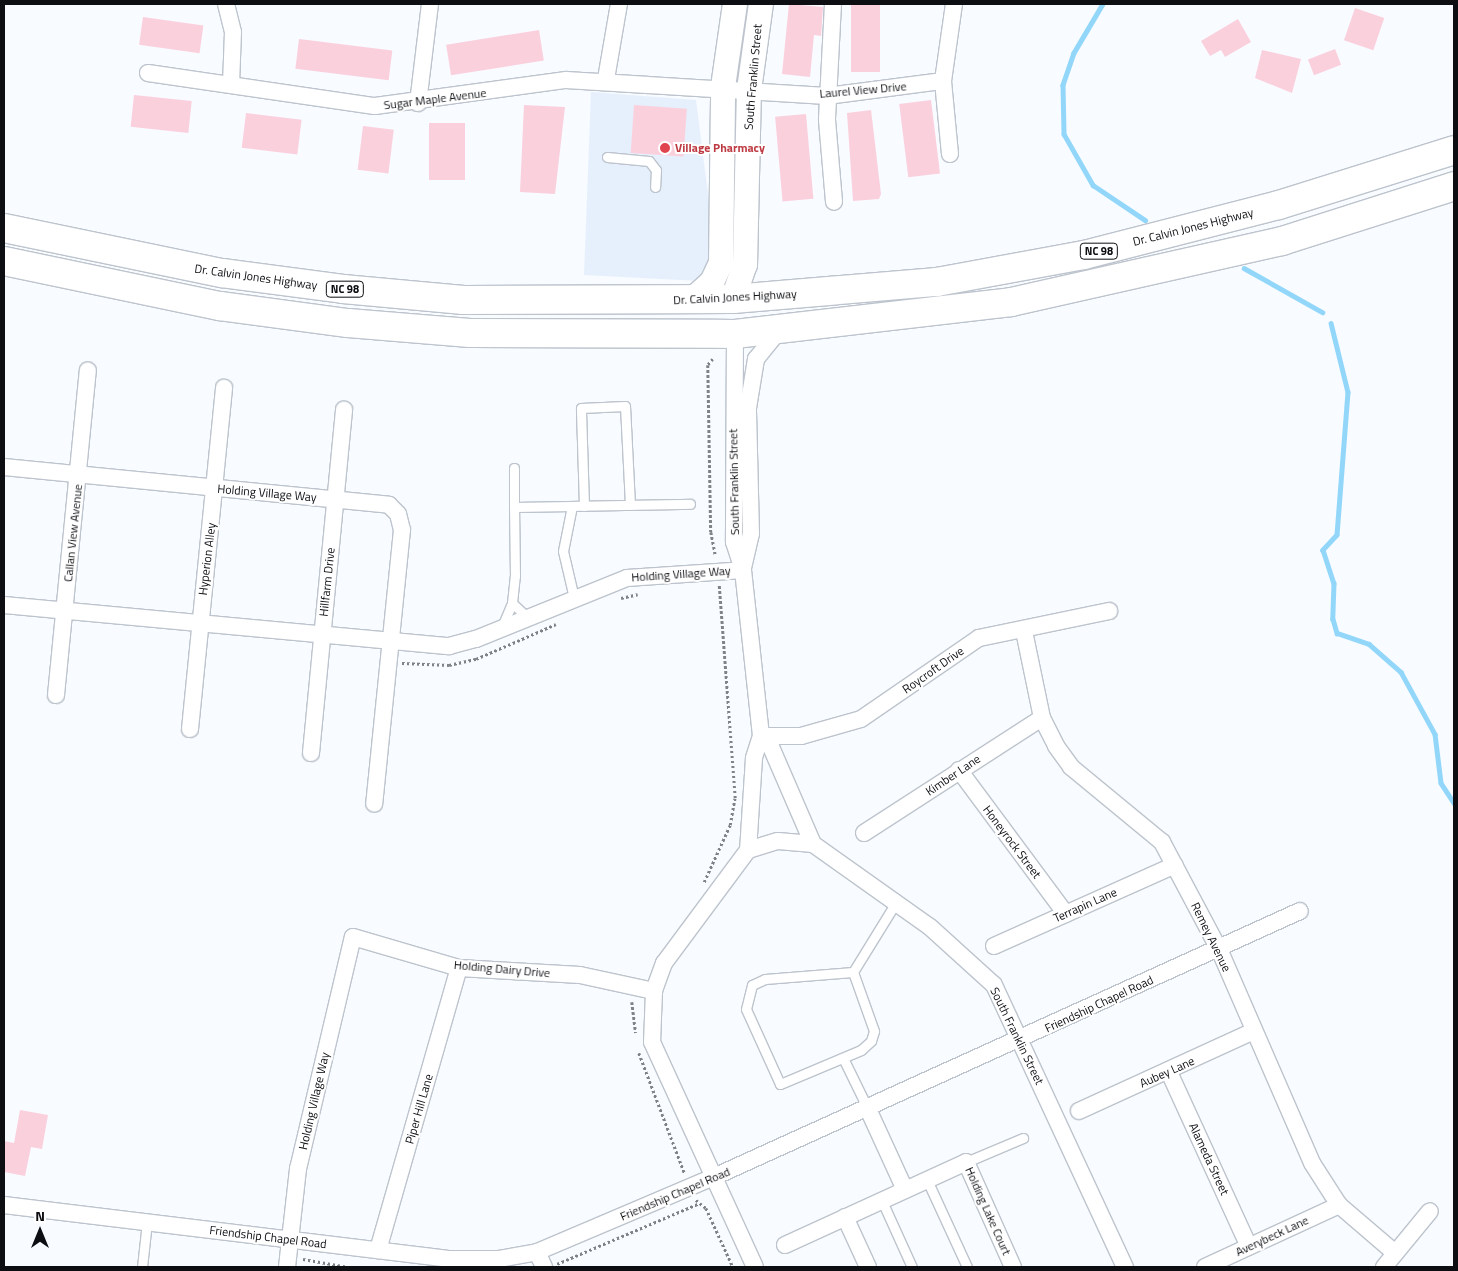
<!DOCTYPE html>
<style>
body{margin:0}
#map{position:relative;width:1458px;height:1271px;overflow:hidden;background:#f8fbff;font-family:"Titillium Web",sans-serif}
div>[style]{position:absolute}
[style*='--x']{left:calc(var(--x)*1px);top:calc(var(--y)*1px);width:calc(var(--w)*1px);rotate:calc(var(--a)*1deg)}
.built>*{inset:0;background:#e6f0fc}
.stream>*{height:4.5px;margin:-2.25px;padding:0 2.25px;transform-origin:2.25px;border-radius:2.25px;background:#92d7fa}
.building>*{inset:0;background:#fbd0dd;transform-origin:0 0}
.path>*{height:2.5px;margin-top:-1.25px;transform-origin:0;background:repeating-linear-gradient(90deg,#808386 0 2.5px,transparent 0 5px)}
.roads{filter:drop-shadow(1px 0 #bdc4cd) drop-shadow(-1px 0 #bdc4cd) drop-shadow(0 1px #bdc4cd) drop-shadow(0 -1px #bdc4cd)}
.lane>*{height:9px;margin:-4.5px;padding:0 4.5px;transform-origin:4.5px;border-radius:4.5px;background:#fff}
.street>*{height:16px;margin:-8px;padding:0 8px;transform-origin:8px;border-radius:8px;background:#fff}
.secondary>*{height:24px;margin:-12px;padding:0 12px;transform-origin:12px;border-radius:12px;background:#fff}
.highway>*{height:28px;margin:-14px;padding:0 14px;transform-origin:14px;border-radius:14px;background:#fff}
.dots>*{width:14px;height:14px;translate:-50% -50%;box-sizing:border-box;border:2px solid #fff;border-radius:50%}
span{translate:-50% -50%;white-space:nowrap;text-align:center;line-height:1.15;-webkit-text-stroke:4px #fff;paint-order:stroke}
.shield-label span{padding:1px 4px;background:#fff;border:1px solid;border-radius:4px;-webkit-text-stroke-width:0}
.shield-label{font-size:11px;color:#0c0e11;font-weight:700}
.street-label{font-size:12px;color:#0c0e11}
.health-label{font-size:12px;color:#be3a42;font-weight:700}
.left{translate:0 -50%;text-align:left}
.frame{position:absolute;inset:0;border:5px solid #0c0e11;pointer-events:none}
.north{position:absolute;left:15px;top:1206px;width:50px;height:50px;-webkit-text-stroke:4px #fff;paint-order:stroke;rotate:0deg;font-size:14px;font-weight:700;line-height:20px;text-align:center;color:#0c0e11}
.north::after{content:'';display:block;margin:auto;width:18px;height:22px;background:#0c0e11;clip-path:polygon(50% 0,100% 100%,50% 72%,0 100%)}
</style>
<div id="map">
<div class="built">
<i style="clip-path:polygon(591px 92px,696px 100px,719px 282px,584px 275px)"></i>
</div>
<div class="stream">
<i style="--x:1103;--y:4;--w:57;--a:120.6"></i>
<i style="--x:1074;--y:53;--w:34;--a:109"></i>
<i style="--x:1063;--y:85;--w:49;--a:88.8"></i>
<i style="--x:1064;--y:134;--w:59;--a:60.4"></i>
<i style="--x:1093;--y:185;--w:63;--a:33.9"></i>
<i style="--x:1244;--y:268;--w:90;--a:29.4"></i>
<i style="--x:1331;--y:323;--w:71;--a:76.2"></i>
<i style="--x:1348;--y:392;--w:143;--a:94.4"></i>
<i style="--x:1337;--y:535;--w:21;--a:133"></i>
<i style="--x:1323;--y:550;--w:35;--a:72"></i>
<i style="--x:1334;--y:583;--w:36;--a:92"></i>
<i style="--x:1333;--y:619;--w:15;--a:74"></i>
<i style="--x:1337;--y:633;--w:34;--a:19"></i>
<i style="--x:1369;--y:644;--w:43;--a:41.2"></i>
<i style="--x:1401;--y:672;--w:71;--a:61.3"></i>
<i style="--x:1435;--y:734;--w:49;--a:83"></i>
<i style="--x:1441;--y:783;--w:24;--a:57"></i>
</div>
<div class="building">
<i style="clip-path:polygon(789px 4px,823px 7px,821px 36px,814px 35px,810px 77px,782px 74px)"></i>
<i style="left:851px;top:4px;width:29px;height:68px"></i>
<i style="left:1355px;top:8px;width:31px;height:34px;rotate:19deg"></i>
<i style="left:143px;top:17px;width:61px;height:28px;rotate:8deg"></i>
<i style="clip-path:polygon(1238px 19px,1251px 42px,1225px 57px,1221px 50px,1210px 56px,1201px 41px)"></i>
<i style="left:539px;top:30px;width:31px;height:94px;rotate:81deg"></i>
<i style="left:299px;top:39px;width:94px;height:30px;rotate:7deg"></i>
<i style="left:1335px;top:49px;width:17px;height:29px;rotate:69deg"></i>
<i style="clip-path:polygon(1262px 50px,1301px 59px,1292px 93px,1255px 78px)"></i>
<i style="left:134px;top:95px;width:58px;height:32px;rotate:6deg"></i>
<i style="left:931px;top:100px;width:74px;height:32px;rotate:83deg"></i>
<i style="clip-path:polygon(524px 105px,565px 107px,555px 194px,520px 192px)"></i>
<i style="left:634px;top:105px;width:53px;height:48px;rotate:4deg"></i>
<i style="clip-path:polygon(871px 110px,881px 194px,879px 199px,853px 201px,847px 113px)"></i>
<i style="left:246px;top:113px;width:56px;height:35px;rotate:7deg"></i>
<i style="left:806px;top:114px;width:85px;height:31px;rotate:85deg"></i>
<i style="left:429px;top:123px;width:36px;height:57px"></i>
<i style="left:363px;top:126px;width:31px;height:44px;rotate:7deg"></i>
<i style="clip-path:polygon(20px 1110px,48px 1115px,42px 1149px,31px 1147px,25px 1176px,4px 1172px,4px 1141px,14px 1143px)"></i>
</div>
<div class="path">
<i style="--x:713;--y:359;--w:8;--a:130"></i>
<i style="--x:708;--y:365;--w:167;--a:89"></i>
<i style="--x:711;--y:532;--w:25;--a:79"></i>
<i style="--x:621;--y:598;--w:17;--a:-13"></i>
<i style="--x:402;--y:663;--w:47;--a:2.4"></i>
<i style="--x:449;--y:665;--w:28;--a:-13"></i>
<i style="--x:476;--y:659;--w:87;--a:-23.6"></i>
<i style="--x:704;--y:882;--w:63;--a:-65.5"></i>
<i style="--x:730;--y:825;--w:27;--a:-80"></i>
<i style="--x:735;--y:798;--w:214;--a:-94.3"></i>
<i style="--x:632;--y:1002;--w:31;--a:83"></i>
<i style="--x:639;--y:1053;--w:129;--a:69.2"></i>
<i style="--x:696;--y:1200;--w:13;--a:39"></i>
<i style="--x:706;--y:1208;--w:65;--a:65.4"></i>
<i style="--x:303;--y:1259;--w:46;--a:10.1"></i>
<i style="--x:557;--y:1264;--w:153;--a:-23.1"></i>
</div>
<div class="roads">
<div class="lane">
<i style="--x:607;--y:157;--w:42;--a:5.4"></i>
<i style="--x:649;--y:161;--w:11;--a:52"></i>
<i style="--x:656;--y:170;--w:17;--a:93"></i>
<i style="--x:514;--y:468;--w:39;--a:90"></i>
<i style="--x:514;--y:507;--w:58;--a:-1"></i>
<i style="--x:584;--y:506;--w:98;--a:-91.8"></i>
<i style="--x:581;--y:408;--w:44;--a:-2.6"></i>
<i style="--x:625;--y:406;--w:99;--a:87.1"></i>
<i style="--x:574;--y:598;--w:48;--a:-103.2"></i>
<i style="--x:563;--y:551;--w:46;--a:-78.7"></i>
<i style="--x:572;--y:506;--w:118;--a:-1"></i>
<i style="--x:512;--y:603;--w:22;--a:43"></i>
<i style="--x:501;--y:629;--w:28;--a:-67"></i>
<i style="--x:512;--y:603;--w:27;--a:-84"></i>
<i style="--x:515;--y:576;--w:69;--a:-90.8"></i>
<i style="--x:853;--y:972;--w:63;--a:70.4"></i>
<i style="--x:874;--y:1031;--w:10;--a:107"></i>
<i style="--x:871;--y:1041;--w:13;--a:138"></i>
<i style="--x:861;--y:1050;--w:88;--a:157.2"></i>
<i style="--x:780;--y:1084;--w:82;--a:-114.4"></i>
<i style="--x:746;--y:1009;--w:25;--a:-76"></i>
<i style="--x:752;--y:985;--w:14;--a:-25"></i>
<i style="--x:765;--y:979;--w:88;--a:-4.5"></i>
<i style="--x:853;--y:972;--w:80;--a:-58.3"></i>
<i style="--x:843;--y:1058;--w:57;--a:63.9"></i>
<i style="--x:966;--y:1162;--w:62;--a:-22.8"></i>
<i style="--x:927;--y:1180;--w:96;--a:65.3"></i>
<i style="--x:882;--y:1201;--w:72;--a:65.6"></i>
<i style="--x:142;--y:1267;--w:45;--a:-83.7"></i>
</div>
<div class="street">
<i style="--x:226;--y:4;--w:29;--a:76"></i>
<i style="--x:233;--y:32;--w:52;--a:92.2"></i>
<i style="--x:833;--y:4;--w:116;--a:93"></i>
<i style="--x:827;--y:120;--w:82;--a:85.1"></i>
<i style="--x:148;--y:73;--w:229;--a:8.3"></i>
<i style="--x:375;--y:106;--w:193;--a:-7.8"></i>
<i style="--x:566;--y:80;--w:261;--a:3.5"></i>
<i style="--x:827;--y:96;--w:117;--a:-7.4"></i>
<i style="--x:606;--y:79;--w:76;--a:-80.2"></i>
<i style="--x:418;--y:103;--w:100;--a:-83.1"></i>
<i style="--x:950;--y:154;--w:73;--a:-95.5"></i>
<i style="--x:943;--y:81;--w:78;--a:-81.9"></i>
<i style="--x:735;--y:334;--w:208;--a:90.3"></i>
<i style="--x:734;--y:542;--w:29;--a:72"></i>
<i style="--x:743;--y:570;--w:167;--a:83.8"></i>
<i style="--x:761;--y:736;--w:23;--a:108"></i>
<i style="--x:754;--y:758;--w:92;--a:93.7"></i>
<i style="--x:748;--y:850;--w:141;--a:126.6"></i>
<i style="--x:664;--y:963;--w:30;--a:110"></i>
<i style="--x:654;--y:991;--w:51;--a:92.2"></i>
<i style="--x:652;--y:1042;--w:247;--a:65.4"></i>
<i style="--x:4;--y:467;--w:387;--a:5.6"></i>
<i style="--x:389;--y:505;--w:13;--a:45"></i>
<i style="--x:398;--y:514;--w:16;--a:76"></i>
<i style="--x:402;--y:530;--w:275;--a:95.8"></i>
<i style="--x:743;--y:568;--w:35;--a:-77"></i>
<i style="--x:751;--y:534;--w:126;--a:-91.4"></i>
<i style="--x:748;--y:408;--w:50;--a:-80.7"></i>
<i style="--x:756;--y:359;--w:36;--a:-51"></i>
<i style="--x:4;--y:605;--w:447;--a:5.3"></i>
<i style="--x:449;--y:646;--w:28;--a:-15"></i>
<i style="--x:476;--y:639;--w:163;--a:-22"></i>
<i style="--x:627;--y:578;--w:116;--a:-3.9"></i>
<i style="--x:1024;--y:631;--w:89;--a:78.3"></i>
<i style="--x:1042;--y:718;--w:31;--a:63"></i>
<i style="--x:1056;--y:746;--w:26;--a:54"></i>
<i style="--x:1071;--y:767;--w:118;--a:39.5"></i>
<i style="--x:1162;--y:842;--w:121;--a:62"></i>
<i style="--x:1219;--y:949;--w:233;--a:66.5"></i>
<i style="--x:1312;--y:1163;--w:50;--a:57.3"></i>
<i style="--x:1339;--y:1205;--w:74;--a:40.6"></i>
<i style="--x:56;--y:695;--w:326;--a:-84.4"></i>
<i style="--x:190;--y:729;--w:343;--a:-84.3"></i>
<i style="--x:761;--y:736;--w:15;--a:48"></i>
<i style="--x:771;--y:747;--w:106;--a:66.6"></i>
<i style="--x:813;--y:844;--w:143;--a:35.4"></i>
<i style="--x:930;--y:927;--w:86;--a:42.2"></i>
<i style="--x:994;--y:985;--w:311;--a:65.1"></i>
<i style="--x:761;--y:736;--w:40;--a:0"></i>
<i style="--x:801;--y:736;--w:62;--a:-15.8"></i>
<i style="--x:861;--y:719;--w:143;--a:-34.5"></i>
<i style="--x:979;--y:638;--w:133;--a:-11.7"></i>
<i style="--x:311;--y:753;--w:345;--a:-84.5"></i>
<i style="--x:959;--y:770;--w:179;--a:53.4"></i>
<i style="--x:864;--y:833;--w:212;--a:-32.9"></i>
<i style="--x:748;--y:850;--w:31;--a:-17"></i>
<i style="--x:778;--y:841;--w:35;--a:5"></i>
<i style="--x:994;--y:946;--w:198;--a:-24.1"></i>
<i style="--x:1169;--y:1072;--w:192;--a:65.4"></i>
<i style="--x:868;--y:1109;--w:89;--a:65.4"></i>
<i style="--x:1079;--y:1111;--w:192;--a:-24.6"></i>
<i style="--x:4;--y:1205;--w:446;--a:6.9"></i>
<i style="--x:447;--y:1259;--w:52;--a:0"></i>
<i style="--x:499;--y:1259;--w:39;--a:-10"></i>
<i style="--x:537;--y:1252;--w:194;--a:-23"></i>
<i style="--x:716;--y:1176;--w:641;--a:-24.41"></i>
<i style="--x:845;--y:1217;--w:55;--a:65.3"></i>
<i style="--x:785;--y:1245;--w:199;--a:-24.6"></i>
<i style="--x:966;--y:1162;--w:115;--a:65.9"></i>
<i style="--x:378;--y:1250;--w:293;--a:-74"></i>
<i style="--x:537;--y:1252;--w:17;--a:65"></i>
<i style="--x:287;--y:1267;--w:99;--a:-83.6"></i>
<i style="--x:298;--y:1169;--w:238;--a:-76.7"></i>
<i style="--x:353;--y:937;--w:110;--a:16.3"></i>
<i style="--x:459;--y:968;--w:121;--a:3.3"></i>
<i style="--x:580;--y:975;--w:76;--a:12.2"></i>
<i style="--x:1205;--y:1267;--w:148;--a:-24.8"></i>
<i style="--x:1384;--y:1267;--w:72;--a:-50.6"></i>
</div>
<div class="secondary">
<i style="--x:733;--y:299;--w:36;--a:-71"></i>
<i style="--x:745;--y:265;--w:175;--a:-88.7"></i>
<i style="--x:749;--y:90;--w:87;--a:-82.1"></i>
<i style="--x:692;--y:300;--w:27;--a:-42"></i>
<i style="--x:712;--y:282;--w:21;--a:-65"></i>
<i style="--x:721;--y:263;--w:176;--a:-89.3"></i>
<i style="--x:723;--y:87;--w:84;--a:-81.8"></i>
</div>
<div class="highway">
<i style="--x:4;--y:228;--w:223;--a:11.7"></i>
<i style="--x:222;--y:273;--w:122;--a:7.5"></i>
<i style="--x:343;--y:289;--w:121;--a:5.2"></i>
<i style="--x:463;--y:300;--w:270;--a:-0.2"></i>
<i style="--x:733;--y:299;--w:205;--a:-4.8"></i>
<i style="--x:937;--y:282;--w:149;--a:-10.4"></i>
<i style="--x:1084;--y:255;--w:201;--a:-14.4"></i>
<i style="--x:1279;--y:205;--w:183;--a:-17.4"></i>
<i style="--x:4;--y:261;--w:221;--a:11.8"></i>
<i style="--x:220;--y:306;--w:129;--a:7.6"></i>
<i style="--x:348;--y:323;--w:122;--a:4.7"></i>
<i style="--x:470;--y:333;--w:265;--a:0.2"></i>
<i style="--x:735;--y:334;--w:278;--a:-6.6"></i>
<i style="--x:1011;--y:302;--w:278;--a:-12.7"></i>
<i style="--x:1282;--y:241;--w:181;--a:-17.7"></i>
</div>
</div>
<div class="dots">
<i style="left:665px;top:148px;background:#e0444e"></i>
</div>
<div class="shield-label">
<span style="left:1099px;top:251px">NC 98</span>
<span style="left:345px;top:289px">NC 98</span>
</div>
<div class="street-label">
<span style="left:753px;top:77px;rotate:-85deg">South Franklin Street</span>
<span style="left:863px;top:90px;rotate:-5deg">Laurel View Drive</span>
<span style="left:435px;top:99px;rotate:-7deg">Sugar Maple Avenue</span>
<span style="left:1193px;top:227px;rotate:-14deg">Dr. Calvin Jones Highway</span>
<span style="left:256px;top:277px;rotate:8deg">Dr. Calvin Jones Highway</span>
<span style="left:735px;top:297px;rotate:-3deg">Dr. Calvin Jones Highway</span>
<span style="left:734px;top:482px;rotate:-91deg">South Franklin Street</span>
<span style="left:267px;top:493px;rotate:5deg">Holding Village Way</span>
<span style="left:73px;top:533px;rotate:-84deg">Callan View Avenue</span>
<span style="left:207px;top:559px;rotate:-83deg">Hyperion Alley</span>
<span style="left:681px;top:574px;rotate:-4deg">Holding Village Way</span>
<span style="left:327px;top:582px;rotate:-84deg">Hillfarm Drive</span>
<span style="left:933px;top:670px;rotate:-35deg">Roycroft Drive</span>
<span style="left:953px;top:775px;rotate:-34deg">Kimber Lane</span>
<span style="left:1012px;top:842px;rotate:53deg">Honeyrock Street</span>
<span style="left:1085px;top:905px;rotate:-24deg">Terrapin Lane</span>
<span style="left:1211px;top:937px;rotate:64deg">Remey Avenue</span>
<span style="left:502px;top:969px;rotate:5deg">Holding Dairy Drive</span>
<span style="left:1099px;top:1004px;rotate:-25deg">Friendship Chapel Road</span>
<span style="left:1017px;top:1036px;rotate:64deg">South Franklin Street</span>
<span style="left:1167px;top:1072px;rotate:-24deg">Aubey Lane</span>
<span style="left:314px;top:1101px;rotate:-77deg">Holding Village Way</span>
<span style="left:419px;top:1109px;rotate:-74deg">Piper Hill Lane</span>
<span style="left:1209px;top:1159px;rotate:65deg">Alameda Street</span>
<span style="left:675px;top:1194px;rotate:-23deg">Friendship Chapel Road</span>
<span style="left:988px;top:1211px;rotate:66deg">Holding Lake Court</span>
<span style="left:1272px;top:1236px;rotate:-25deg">Averybeck Lane</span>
<span style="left:268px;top:1237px;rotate:7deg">Friendship Chapel Road</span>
</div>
<div class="health-label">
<span class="left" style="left:675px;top:148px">Village Pharmacy</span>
</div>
<div class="frame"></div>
<div class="north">N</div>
</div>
